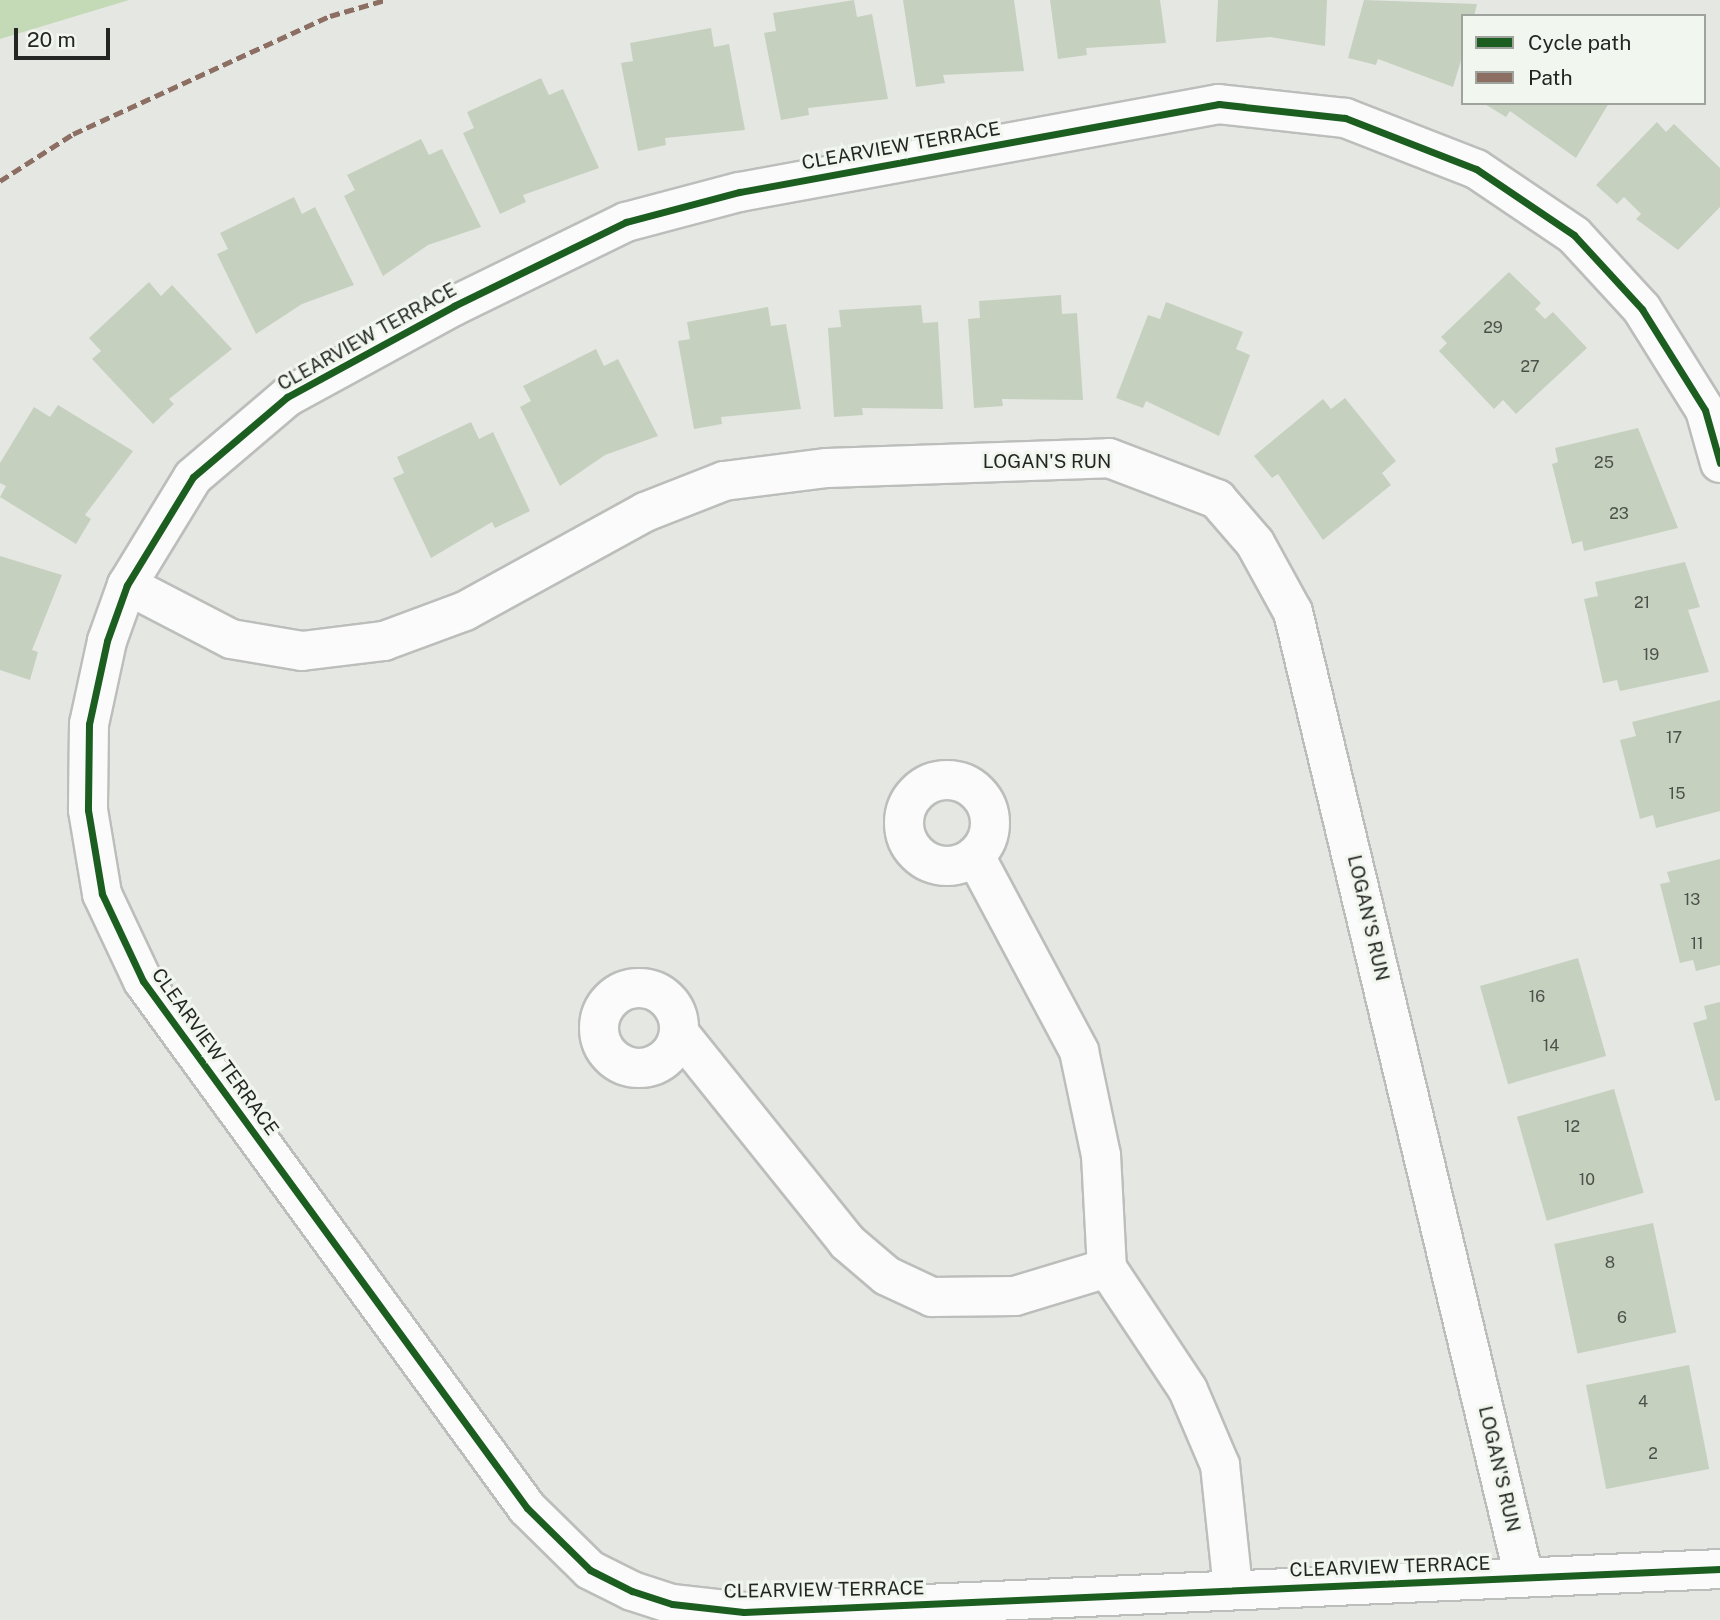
<!DOCTYPE html>
<style>
body{margin:0}
#map{position:relative;width:1720px;height:1620px;overflow:hidden;background:#e5e7e3;font-family:"Public Sans",sans-serif}
div>[style]{position:absolute}
[style*='--x']{left:calc(var(--x)*1px);top:calc(var(--y)*1px);width:calc(var(--w)*1px);rotate:calc(var(--a)*1deg)}
.green>*{inset:0;background:#c4d9b5}
.building>*{inset:0;background:#c6d0bf;transform-origin:0 0}
.roads{filter:drop-shadow(2px 0 #bcbebb) drop-shadow(-2px 0 #bcbebb) drop-shadow(0 2px #bcbebb) drop-shadow(0 -2px #bcbebb)}
.minor>*{height:38px;margin:-19px;padding:0 19px;transform-origin:19px;border-radius:19px;background:#fbfbfb}
.minor>.ring{margin:-19px;padding:0;box-sizing:content-box;background:none;border:38px solid #fbfbfb;border-radius:50%}
.quiet>*{height:5px;margin-top:-2.5px;transform-origin:0;background:repeating-linear-gradient(90deg,#8d6e63 0 10px,transparent 0 15px)}
.cycleway>*{height:7px;margin:-3.5px;padding:0 3.5px;transform-origin:3.5px;border-radius:3.5px;background:#1b5e20}
span{translate:-50% -50%;white-space:nowrap;text-align:center;line-height:1.15;-webkit-text-stroke:6px #f1f7ee;paint-order:stroke}
.number-label{font-size:16px;color:#4c504a}
.number-label span{-webkit-text-stroke-width:0}
.street-label{font-size:19px;color:#242623}
.legend{position:absolute;left:1461px;top:14px;width:245px;height:91px;box-sizing:border-box;background:#f1f7ee;border:2px solid #9fa39d;margin:0;padding:9px 12px;list-style:none;font-size:21px;color:#242623}
.legend li{display:flex;align-items:center;gap:14px;height:35px}
.legend b{width:35px;border:2px solid #9fa39d}
.scale{position:absolute;left:14px;top:28px;width:96px;height:32px;box-sizing:border-box;border:4px solid #242623;border-top:0;padding-left:9px;font-size:21px;line-height:24px;white-space:nowrap;color:#242623;-webkit-text-stroke:5px #f1f7ee;paint-order:stroke}
</style>
<div id="map">
<div class="green">
<i style="clip-path:polygon(0 0,129px 0,0 39px)"></i>
</div>
<div class="building">
<i style="clip-path:polygon(854px 0,857px 17px,872px 14px,888px 99px,808px 108px,809px 115px,781px 120px,764px 33px,776px 31px,773px 13px)"></i>
<i style="clip-path:polygon(903px 0,1014px 0,1024px 71px,943px 75px,945px 83px,916px 87px)"></i>
<i style="clip-path:polygon(1050px 0,1160px 0,1166px 43px,1086px 48px,1087px 55px,1058px 59px)"></i>
<i style="clip-path:polygon(1218px 0,1327px 0,1325px 46px,1270px 37px,1216px 42px)"></i>
<i style="clip-path:polygon(1364px 0,1477px 4px,1474px 16px,1463px 16px,1463px 54px,1453px 87px,1378px 59px,1376px 65px,1348px 58px)"></i>
<i style="clip-path:polygon(711px 28px,714px 47px,729px 44px,745px 130px,665px 138px,666px 145px,638px 151px,621px 63px,633px 61px,630px 43px)"></i>
<i style="clip-path:polygon(541px 78px,549px 95px,563px 89px,599px 168px,523px 195px,526px 202px,500px 214px,463px 133px,474px 128px,467px 112px)"></i>
<i style="clip-path:polygon(1483px 103px,1609px 103px,1576px 158px,1510px 111px,1506px 117px)"></i>
<i style="clip-path:polygon(1657px 122px,1666px 132px,1674px 124px,1720px 168px,1720px 207px,1678px 250px,1636px 219px,1641px 214px,1624px 197px,1617px 204px,1596px 185px)"></i>
<i style="clip-path:polygon(421px 139px,429px 155px,442px 149px,481px 227px,428px 245px,383px 276px,344px 196px,355px 190px,347px 175px)"></i>
<i style="clip-path:polygon(294px 197px,302px 214px,315px 207px,354px 285px,302px 304px,256px 334px,217px 254px,228px 249px,220px 233px)"></i>
<i style="clip-path:polygon(1509px 272px,1541px 303px,1535px 309px,1545px 319px,1553px 312px,1587px 348px,1516px 414px,1503px 400px,1494px 409px,1439px 351px,1447px 343px,1441px 337px)"></i>
<i style="clip-path:polygon(149px 282px,161px 296px,172px 285px,232px 349px,169px 399px,174px 404px,153px 424px,92px 359px,101px 351px,89px 338px)"></i>
<i style="clip-path:polygon(1061px 295px,1062px 314px,1077px 313px,1083px 400px,1002px 399px,1003px 406px,974px 408px,968px 319px,980px 318px,979px 301px)"></i>
<i style="clip-path:polygon(1166px 302px,1243px 332px,1236px 349px,1250px 355px,1219px 436px,1146px 401px,1143px 408px,1116px 398px,1148px 315px,1160px 319px)"></i>
<i style="clip-path:polygon(921px 305px,923px 323px,938px 322px,943px 409px,862px 408px,863px 415px,834px 417px,828px 328px,841px 327px,839px 310px)"></i>
<i style="clip-path:polygon(768px 307px,771px 326px,786px 324px,801px 409px,721px 417px,722px 424px,694px 429px,678px 341px,690px 339px,687px 322px)"></i>
<i style="clip-path:polygon(596px 349px,604px 366px,618px 359px,658px 436px,605px 455px,560px 486px,520px 407px,531px 401px,523px 386px)"></i>
<i style="clip-path:polygon(1345px 398px,1396px 461px,1382px 473px,1391px 485px,1323px 540px,1278px 474px,1272px 478px,1254px 456px,1323px 399px,1331px 409px)"></i>
<i style="clip-path:polygon(58px 405px,133px 451px,85px 515px,91px 519px,76px 544px,0 497px,6px 486px,0 483px,0 463px,34px 407px,50px 417px)"></i>
<i style="clip-path:polygon(471px 422px,479px 439px,493px 432px,530px 511px,495px 528px,492px 522px,431px 558px,393px 478px,404px 473px,397px 457px)"></i>
<i style="clip-path:polygon(1638px 428px,1678px 528px,1584px 551px,1582px 541px,1572px 544px,1552px 464px,1558px 462px,1555px 448px)"></i>
<i style="clip-path:polygon(0 556px,62px 575px,32px 650px,38px 652px,30px 680px,0 670px)"></i>
<i style="clip-path:polygon(1685px 562px,1700px 607px,1688px 610px,1709px 672px,1620px 691px,1617px 680px,1603px 683px,1584px 599px,1598px 596px,1595px 582px)"></i>
<i style="clip-path:polygon(1720px 700px,1720px 811px,1656px 828px,1653px 815px,1640px 819px,1620px 740px,1636px 736px,1632px 722px)"></i>
<i style="clip-path:polygon(1720px 859px,1720px 965px,1696px 971px,1693px 960px,1680px 963px,1660px 884px,1670px 882px,1667px 872px)"></i>
<i style="left:1578px;top:958px;width:102px;height:102px;rotate:74deg"></i>
<i style="clip-path:polygon(1720px 1002px,1720px 1100px,1715px 1101px,1693px 1023px,1707px 1019px,1704px 1006px)"></i>
<i style="left:1614px;top:1089px;width:108px;height:101px;rotate:74deg"></i>
<i style="left:1653px;top:1223px;width:112px;height:101px;rotate:78deg"></i>
<i style="left:1689px;top:1365px;width:106px;height:105px;rotate:79deg"></i>
</div>
<div class="roads">
<div class="minor">
<i style="--x:1720;--y:463;--w:55;--a:-105.8"></i>
<i style="--x:1705;--y:410;--w:119;--a:-122"></i>
<i style="--x:1642;--y:309;--w:100;--a:-132.6"></i>
<i style="--x:1574;--y:235;--w:118;--a:-146"></i>
<i style="--x:1476;--y:169;--w:141;--a:-158.7"></i>
<i style="--x:1345;--y:118;--w:127;--a:-173.7"></i>
<i style="--x:1219;--y:104;--w:488;--a:169.6"></i>
<i style="--x:739;--y:192;--w:117;--a:165.1"></i>
<i style="--x:626;--y:222;--w:191;--a:154"></i>
<i style="--x:454;--y:306;--w:190;--a:151.4"></i>
<i style="--x:287;--y:397;--w:123;--a:139.6"></i>
<i style="--x:193;--y:477;--w:127;--a:121.4"></i>
<i style="--x:127;--y:585;--w:59;--a:109.7"></i>
<i style="--x:107;--y:641;--w:85;--a:102.2"></i>
<i style="--x:89;--y:724;--w:86;--a:90.7"></i>
<i style="--x:88;--y:810;--w:85;--a:80.5"></i>
<i style="--x:102;--y:894;--w:96;--a:64.8"></i>
<i style="--x:143;--y:981;--w:652;--a:53.92"></i>
<i style="--x:527;--y:1508;--w:88;--a:44.5"></i>
<i style="--x:590;--y:1570;--w:47;--a:26.6"></i>
<i style="--x:632;--y:1591;--w:42;--a:18"></i>
<i style="--x:672;--y:1604;--w:72;--a:6.3"></i>
<i style="--x:744;--y:1612;--w:977;--a:-2.52"></i>
<i style="--x:127;--y:585;--w:117;--a:27.4"></i>
<i style="--x:231;--y:639;--w:72;--a:9.6"></i>
<i style="--x:302;--y:651;--w:83;--a:-7"></i>
<i style="--x:384;--y:641;--w:86;--a:-20.3"></i>
<i style="--x:465;--y:611;--w:205;--a:-28.8"></i>
<i style="--x:645;--y:512;--w:85;--a:-21.4"></i>
<i style="--x:724;--y:481;--w:104;--a:-7.2"></i>
<i style="--x:827;--y:468;--w:282;--a:-2"></i>
<i style="--x:1109;--y:458;--w:116;--a:20.8"></i>
<i style="--x:1217;--y:499;--w:58;--a:49.2"></i>
<i style="--x:1255;--y:543;--w:79;--a:61.2"></i>
<i style="--x:1293;--y:612;--w:992;--a:76.54"></i>
<i class="ring" style="left:904px;top:780px;width:48px;height:48px"></i>
<i style="--x:975;--y:856;--w:221;--a:61.9"></i>
<i style="--x:1079;--y:1051;--w:106;--a:78.1"></i>
<i style="--x:1101;--y:1155;--w:113;--a:87"></i>
<i style="--x:1107;--y:1268;--w:146;--a:56.4"></i>
<i style="--x:1188;--y:1390;--w:82;--a:66.9"></i>
<i style="--x:1220;--y:1465;--w:125;--a:84"></i>
<i class="ring" style="left:599px;top:988px;width:42px;height:42px"></i>
<i style="--x:680;--y:1034;--w:267;--a:51.2"></i>
<i style="--x:847;--y:1242;--w:52;--a:40.4"></i>
<i style="--x:887;--y:1276;--w:50;--a:25"></i>
<i style="--x:932;--y:1297;--w:83;--a:-0.7"></i>
<i style="--x:1015;--y:1296;--w:96;--a:-16.9"></i>
</div>
</div>
<div class="quiet">
<i style="--x:0;--y:181;--w:87;--a:-32.8"></i>
<i style="--x:73;--y:134;--w:283;--a:-24.7"></i>
<i style="--x:330;--y:16;--w:57;--a:-16.2"></i>
</div>
<div class="cycleway">
<i style="--x:1720;--y:463;--w:55;--a:-105.8"></i>
<i style="--x:1705;--y:410;--w:119;--a:-122"></i>
<i style="--x:1642;--y:309;--w:100;--a:-132.6"></i>
<i style="--x:1574;--y:235;--w:118;--a:-146"></i>
<i style="--x:1476;--y:169;--w:141;--a:-158.7"></i>
<i style="--x:1345;--y:118;--w:127;--a:-173.7"></i>
<i style="--x:1219;--y:104;--w:488;--a:169.6"></i>
<i style="--x:739;--y:192;--w:117;--a:165.1"></i>
<i style="--x:626;--y:222;--w:191;--a:154"></i>
<i style="--x:454;--y:306;--w:190;--a:151.4"></i>
<i style="--x:287;--y:397;--w:123;--a:139.6"></i>
<i style="--x:193;--y:477;--w:127;--a:121.4"></i>
<i style="--x:127;--y:585;--w:59;--a:109.7"></i>
<i style="--x:107;--y:641;--w:85;--a:102.2"></i>
<i style="--x:89;--y:724;--w:86;--a:90.7"></i>
<i style="--x:88;--y:810;--w:85;--a:80.5"></i>
<i style="--x:102;--y:894;--w:96;--a:64.8"></i>
<i style="--x:143;--y:981;--w:652;--a:53.92"></i>
<i style="--x:527;--y:1508;--w:88;--a:44.5"></i>
<i style="--x:590;--y:1570;--w:47;--a:26.6"></i>
<i style="--x:632;--y:1591;--w:42;--a:18"></i>
<i style="--x:672;--y:1604;--w:72;--a:6.3"></i>
<i style="--x:744;--y:1612;--w:977;--a:-2.52"></i>
</div>
<div class="number-label">
<span style="left:1493px;top:328px">29</span>
<span style="left:1530px;top:367px">27</span>
<span style="left:1604px;top:463px">25</span>
<span style="left:1619px;top:514px">23</span>
<span style="left:1642px;top:603px">21</span>
<span style="left:1651px;top:655px">19</span>
<span style="left:1674px;top:738px">17</span>
<span style="left:1677px;top:794px">15</span>
<span style="left:1692px;top:900px">13</span>
<span style="left:1697px;top:944px">11</span>
<span style="left:1537px;top:997px">16</span>
<span style="left:1551px;top:1046px">14</span>
<span style="left:1572px;top:1127px">12</span>
<span style="left:1587px;top:1180px">10</span>
<span style="left:1610px;top:1263px">8</span>
<span style="left:1622px;top:1318px">6</span>
<span style="left:1643px;top:1402px">4</span>
<span style="left:1653px;top:1454px">2</span>
</div>
<div class="street-label">
<span style="left:901px;top:146px;rotate:-10deg">CLEARVIEW TERRACE</span>
<span style="left:367px;top:337px;rotate:-29deg">CLEARVIEW TERRACE</span>
<span style="left:1047px;top:462px">LOGAN'S RUN</span>
<span style="left:1368px;top:918px;rotate:77deg">LOGAN'S RUN</span>
<span style="left:215px;top:1052px;rotate:54deg">CLEARVIEW TERRACE</span>
<span style="left:1499px;top:1469px;rotate:77deg">LOGAN'S RUN</span>
<span style="left:1390px;top:1567px;rotate:-2deg">CLEARVIEW TERRACE</span>
<span style="left:824px;top:1590px;rotate:-1deg">CLEARVIEW TERRACE</span>
</div>
<ul class="legend">
<li><b style="height:9px;background:#1b5e20"></b>Cycle path</li>
<li><b style="height:9px;background:#8d6e63"></b>Path</li>
</ul>
<div class="scale">20 m</div>
</div>
